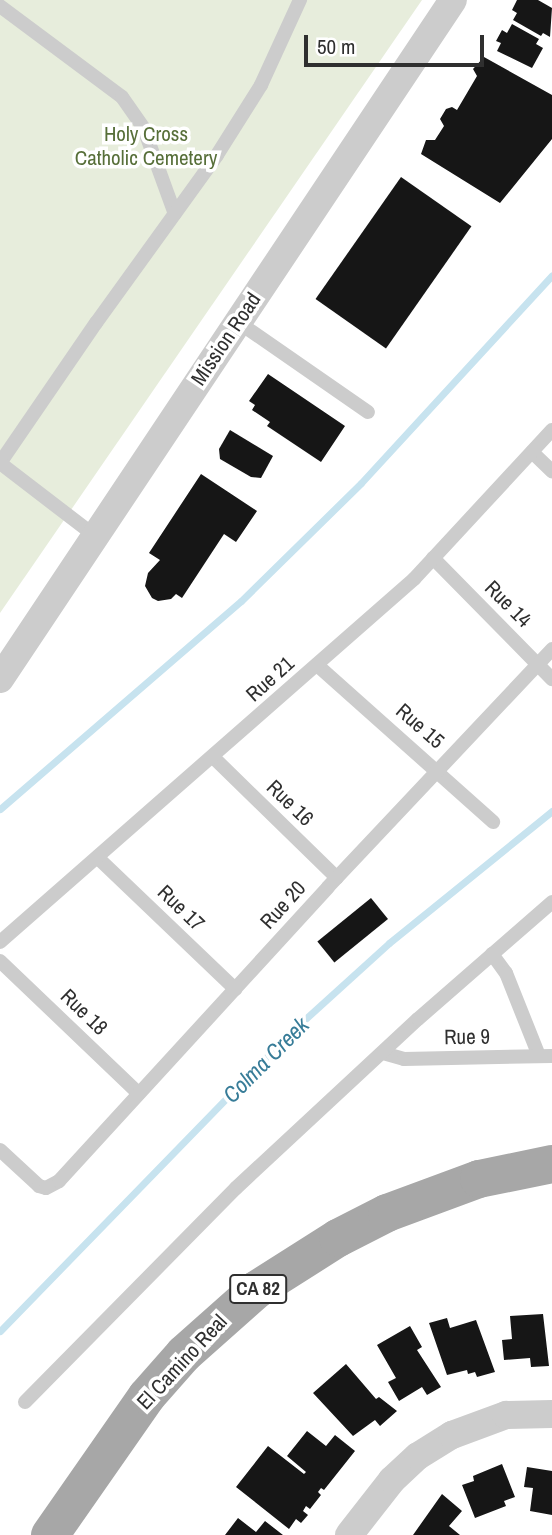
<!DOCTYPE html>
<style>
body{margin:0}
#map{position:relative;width:552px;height:1535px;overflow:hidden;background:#fff;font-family:"Archivo Narrow",sans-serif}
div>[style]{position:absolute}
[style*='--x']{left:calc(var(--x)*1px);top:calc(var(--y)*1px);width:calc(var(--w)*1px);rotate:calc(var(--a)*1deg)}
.green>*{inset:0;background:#e7eddc}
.stream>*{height:7px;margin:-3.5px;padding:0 3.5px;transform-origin:3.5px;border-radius:3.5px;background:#c7e3ef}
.building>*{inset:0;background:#161616;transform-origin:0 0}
.lane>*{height:14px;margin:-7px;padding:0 7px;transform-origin:7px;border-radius:7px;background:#ccc}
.street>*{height:28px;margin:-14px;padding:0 14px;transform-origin:14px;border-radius:14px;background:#ccc}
.primary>*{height:38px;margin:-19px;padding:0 19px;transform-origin:19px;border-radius:19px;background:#a7a7a7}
span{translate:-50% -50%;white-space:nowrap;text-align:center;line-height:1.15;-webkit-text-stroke:7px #fff;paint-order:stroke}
.shield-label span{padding:2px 5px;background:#fff;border:2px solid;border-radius:5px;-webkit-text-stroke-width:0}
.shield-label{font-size:19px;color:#2f2f2f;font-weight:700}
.park-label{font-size:21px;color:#576f39}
.street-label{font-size:21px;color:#2f2f2f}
.water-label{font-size:23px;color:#377c98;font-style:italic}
.scale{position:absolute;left:304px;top:35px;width:180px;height:32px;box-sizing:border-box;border:4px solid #2f2f2f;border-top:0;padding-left:9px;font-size:21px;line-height:24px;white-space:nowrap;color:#2f2f2f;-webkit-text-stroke:5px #fff;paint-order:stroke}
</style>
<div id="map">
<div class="green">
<i style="clip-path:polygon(0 0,422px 0,0 613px)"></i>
</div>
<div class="stream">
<i style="--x:0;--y:809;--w:318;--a:-40.8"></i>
<i style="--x:241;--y:601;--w:168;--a:-44.5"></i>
<i style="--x:361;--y:483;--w:282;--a:-47.4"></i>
<i style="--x:0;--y:1331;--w:419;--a:-45.8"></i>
<i style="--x:292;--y:1031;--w:131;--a:-42.2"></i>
<i style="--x:389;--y:943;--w:210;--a:-39"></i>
</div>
<div class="building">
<i style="clip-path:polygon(517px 0,538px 0,552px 8px,550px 37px,543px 33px,541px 36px,513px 20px,517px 13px,512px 10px)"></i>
<i style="clip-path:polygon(512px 24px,539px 39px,536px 44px,543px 48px,532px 68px,497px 51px,501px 43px,496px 41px,502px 30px,507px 33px)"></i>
<i style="clip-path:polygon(484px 57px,552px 95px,552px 139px,500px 203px,421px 154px,426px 140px,435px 140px,444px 126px,440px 119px,446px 109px,452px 107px,457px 110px,477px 76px,473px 69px)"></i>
<i style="left:401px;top:177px;width:86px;height:149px;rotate:35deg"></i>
<i style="clip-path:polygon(268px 374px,345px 426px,321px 462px,267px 426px,270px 422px,252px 410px,255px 405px,249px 401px)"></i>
<i style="clip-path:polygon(230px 430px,273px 456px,261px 478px,251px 477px,220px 459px,219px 449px)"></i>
<i style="clip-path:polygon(201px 474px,257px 511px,236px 542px,224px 534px,182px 598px,176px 594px,171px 599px,158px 601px,152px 598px,145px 586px,148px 573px,160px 560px,149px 553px)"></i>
<i style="left:371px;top:898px;width:27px;height:69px;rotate:51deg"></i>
<i style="clip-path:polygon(543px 1314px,549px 1366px,531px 1367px,530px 1358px,504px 1360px,502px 1340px,512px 1339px,510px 1316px)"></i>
<i style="clip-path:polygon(447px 1318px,450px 1328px,476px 1320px,495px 1372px,477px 1377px,475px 1372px,468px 1374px,467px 1370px,447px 1375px,429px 1323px)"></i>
<i style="clip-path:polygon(410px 1326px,422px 1347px,417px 1350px,441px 1387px,427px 1395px,422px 1387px,399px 1401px,388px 1382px,396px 1378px,377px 1345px)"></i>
<i style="clip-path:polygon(346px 1364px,376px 1399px,379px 1397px,397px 1411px,380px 1426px,375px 1420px,353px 1436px,313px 1393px)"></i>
<i style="clip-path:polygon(307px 1431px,326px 1446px,335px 1435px,355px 1451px,324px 1490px,321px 1488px,318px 1492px,321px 1495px,310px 1509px,306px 1506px,303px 1511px,308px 1515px,301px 1523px,296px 1519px,289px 1529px,236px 1487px,268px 1446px,304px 1474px,306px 1472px,287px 1456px)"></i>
<i style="clip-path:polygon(502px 1464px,515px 1497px,504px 1501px,506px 1506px,475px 1518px,462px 1485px,474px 1481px,473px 1476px)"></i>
<i style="clip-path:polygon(527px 1467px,552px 1471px,552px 1515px,530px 1511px,533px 1488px,524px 1487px)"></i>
<i style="clip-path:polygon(442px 1494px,462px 1511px,449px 1526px,460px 1535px,413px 1535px)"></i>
<i style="clip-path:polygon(238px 1518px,256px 1532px,265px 1521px,283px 1535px,225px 1535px)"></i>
</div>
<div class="lane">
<i style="--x:0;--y:6;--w:152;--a:36.7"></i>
<i style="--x:122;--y:97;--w:39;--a:55"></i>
<i style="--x:144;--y:129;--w:90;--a:70"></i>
<i style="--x:238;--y:322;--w:158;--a:34.7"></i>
<i style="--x:532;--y:452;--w:28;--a:44"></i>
<i style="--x:0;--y:463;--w:170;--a:-55.6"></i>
<i style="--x:96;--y:323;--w:207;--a:-54.2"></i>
<i style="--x:217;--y:155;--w:83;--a:-57.8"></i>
<i style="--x:261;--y:85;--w:94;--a:-65.4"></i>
<i style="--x:0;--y:463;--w:120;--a:37.5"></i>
<i style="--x:433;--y:558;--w:170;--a:45.5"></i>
<i style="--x:317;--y:665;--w:236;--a:41.7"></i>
<i style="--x:213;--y:757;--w:173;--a:44.3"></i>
<i style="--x:98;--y:858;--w:190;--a:43.7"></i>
<i style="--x:0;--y:942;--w:551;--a:-41.24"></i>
<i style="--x:414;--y:579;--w:203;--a:-47.2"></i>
<i style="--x:492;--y:954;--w:24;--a:54"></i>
<i style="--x:506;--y:973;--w:89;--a:68.3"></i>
<i style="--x:0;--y:961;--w:192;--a:43.7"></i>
<i style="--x:383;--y:1053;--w:22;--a:16"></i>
<i style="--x:404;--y:1059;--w:148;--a:-1.2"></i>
<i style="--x:0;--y:1150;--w:53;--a:42.7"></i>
<i style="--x:39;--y:1186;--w:7;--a:16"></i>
<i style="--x:46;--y:1188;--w:15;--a:-28"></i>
<i style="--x:59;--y:1181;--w:398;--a:-47.5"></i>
<i style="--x:328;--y:887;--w:327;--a:-46.7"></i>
<i style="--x:25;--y:1402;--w:301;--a:-45.4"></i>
<i style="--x:236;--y:1188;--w:248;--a:-42.9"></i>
<i style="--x:418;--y:1019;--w:178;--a:-41.1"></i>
</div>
<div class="street">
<i style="--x:0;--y:679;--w:816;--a:-56.29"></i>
<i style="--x:349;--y:1535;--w:70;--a:-52"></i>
<i style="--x:392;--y:1480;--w:35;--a:-43"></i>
<i style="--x:418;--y:1456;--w:40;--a:-32"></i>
<i style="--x:452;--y:1435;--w:58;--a:-20.3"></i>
<i style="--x:506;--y:1415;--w:46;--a:-1.2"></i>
</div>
<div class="primary">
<i style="--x:50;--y:1535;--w:169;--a:-55.1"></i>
<i style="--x:147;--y:1396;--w:56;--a:-48.6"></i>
<i style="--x:184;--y:1354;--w:96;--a:-41.6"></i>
<i style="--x:256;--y:1290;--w:97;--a:-32.4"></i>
<i style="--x:338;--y:1238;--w:55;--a:-27"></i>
<i style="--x:387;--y:1213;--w:98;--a:-20.3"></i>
<i style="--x:479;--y:1179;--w:75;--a:-11.6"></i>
</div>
<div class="shield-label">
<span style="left:258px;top:1289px">CA 82</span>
</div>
<div class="park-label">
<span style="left:146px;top:146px">Holy Cross<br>Catholic Cemetery</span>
</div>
<div class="street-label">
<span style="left:226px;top:339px;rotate:-56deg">Mission Road</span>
<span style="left:508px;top:604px;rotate:45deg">Rue 14</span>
<span style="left:270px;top:679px;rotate:-42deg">Rue 21</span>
<span style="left:420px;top:726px;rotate:41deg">Rue 15</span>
<span style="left:290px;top:803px;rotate:44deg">Rue 16</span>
<span style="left:283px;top:905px;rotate:-48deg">Rue 20</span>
<span style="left:181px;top:908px;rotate:44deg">Rue 17</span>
<span style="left:84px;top:1012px;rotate:44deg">Rue 18</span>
<span style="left:467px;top:1037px;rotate:-1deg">Rue 9</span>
<span style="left:182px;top:1362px;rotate:-47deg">El Camino Real</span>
</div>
<div class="water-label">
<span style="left:266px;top:1060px;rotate:-45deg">Colma Creek</span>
</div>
<div class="scale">50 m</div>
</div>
